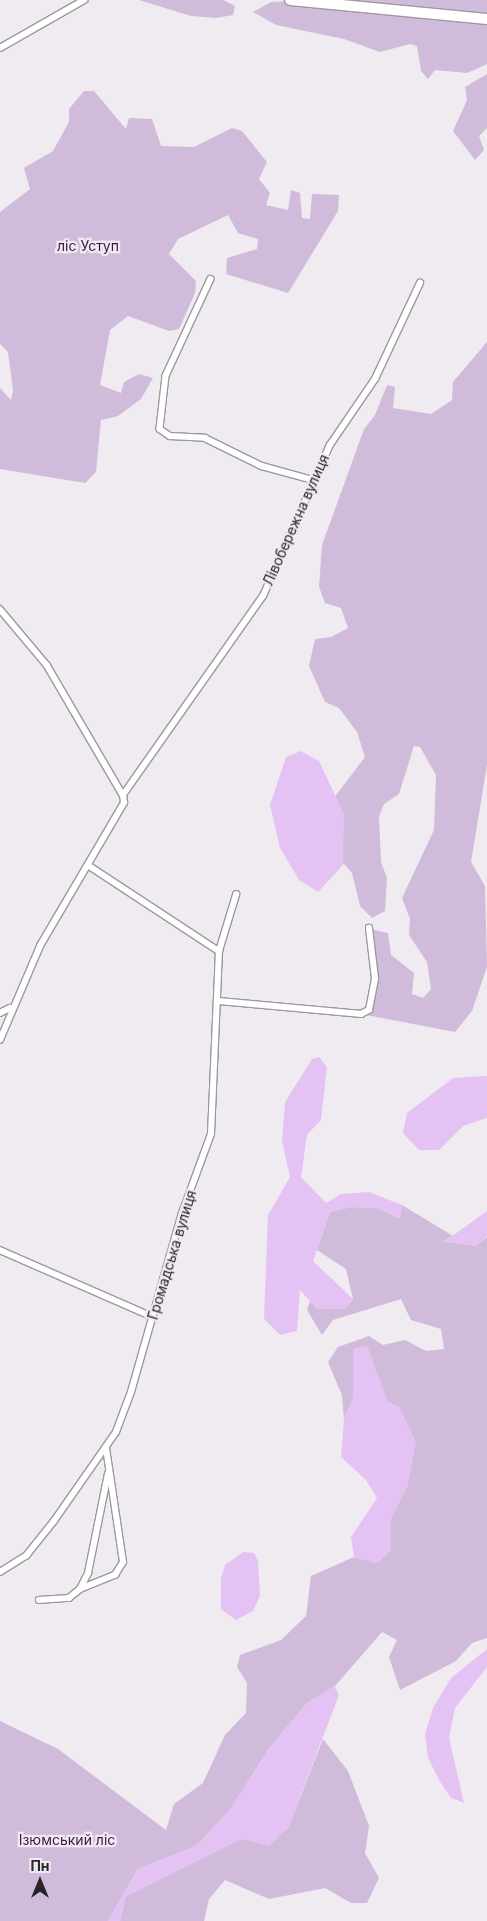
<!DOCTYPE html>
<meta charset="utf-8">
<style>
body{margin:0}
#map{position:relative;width:487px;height:1921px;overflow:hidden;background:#efebf1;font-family:Inter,sans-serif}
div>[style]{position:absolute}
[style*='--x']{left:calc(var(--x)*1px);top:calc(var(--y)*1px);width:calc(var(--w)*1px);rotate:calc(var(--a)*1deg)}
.green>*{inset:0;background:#d0bbda}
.water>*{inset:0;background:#e5c2f4}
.roads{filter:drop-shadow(1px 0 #9c999e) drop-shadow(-1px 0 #9c999e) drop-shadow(0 1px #9c999e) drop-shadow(0 -1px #9c999e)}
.street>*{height:5.5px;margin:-2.75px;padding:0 2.75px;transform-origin:2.75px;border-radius:2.75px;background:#fff}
.highway>*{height:10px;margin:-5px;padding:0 5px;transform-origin:5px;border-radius:5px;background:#fff}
span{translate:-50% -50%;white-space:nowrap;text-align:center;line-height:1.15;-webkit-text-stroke:4.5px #efebf1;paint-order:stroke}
.park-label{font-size:14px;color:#3e134e}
.street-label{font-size:14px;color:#282628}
.north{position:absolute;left:15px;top:1856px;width:50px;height:50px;-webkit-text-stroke:4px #efebf1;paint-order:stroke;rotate:0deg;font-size:14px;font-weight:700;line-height:20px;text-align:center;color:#282628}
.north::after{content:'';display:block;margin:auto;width:18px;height:22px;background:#282628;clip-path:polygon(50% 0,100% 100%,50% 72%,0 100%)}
</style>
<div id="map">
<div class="green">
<i style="clip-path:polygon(139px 0,223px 0,235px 6px,233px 15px,216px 18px,191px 16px)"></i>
<i style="clip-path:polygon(290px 0,487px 0,487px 64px,467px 73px,435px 70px,428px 79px,421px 71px,417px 46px,410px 44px,380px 52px,344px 39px,276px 25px,253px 12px,271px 2px,293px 1px)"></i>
<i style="clip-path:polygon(487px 74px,487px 128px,479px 136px,484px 150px,475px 160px,453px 131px,467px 100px,465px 87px)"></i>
<i style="clip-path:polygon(84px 91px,94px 91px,126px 129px,129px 118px,152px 119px,161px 146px,194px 147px,232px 128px,242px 131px,267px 162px,259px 179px,270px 193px,266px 205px,288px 210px,291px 190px,300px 193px,302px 218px,310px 219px,312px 194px,339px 195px,338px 211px,288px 293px,226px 274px,227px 258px,257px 249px,258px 239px,238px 233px,228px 215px,178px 239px,169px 254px,196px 281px,195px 293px,179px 329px,169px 331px,128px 316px,110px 330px,100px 385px,121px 393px,124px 382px,139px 374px,153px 378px,141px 399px,118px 416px,101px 420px,96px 472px,85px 483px,0 469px,0 388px,11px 400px,13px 390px,8px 352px,0 344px,0 212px,30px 189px,24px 168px,53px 151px,69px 122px,69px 109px)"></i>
<i style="clip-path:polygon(487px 342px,487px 765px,471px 862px,485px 886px,487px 967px,472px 1011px,455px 1032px,361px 1014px,369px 1010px,375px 979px,374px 930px,388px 933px,391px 955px,414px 973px,412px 994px,423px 998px,431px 989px,427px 962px,409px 935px,410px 919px,402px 898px,434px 830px,436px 775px,420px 747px,414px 746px,399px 794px,384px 804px,379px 817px,381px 862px,387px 878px,385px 911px,372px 918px,360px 906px,352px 873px,331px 849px,327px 807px,365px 757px,357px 732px,339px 708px,325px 702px,309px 666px,315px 639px,331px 637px,348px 628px,341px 608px,325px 603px,319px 587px,322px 545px,364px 429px,375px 415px,387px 385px,395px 387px,393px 408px,431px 414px,452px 400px,453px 382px)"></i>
<i style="clip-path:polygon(402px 1205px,453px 1236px,444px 1241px,476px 1246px,487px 1237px,487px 1638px,472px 1643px,456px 1661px,400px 1690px,389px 1657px,397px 1640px,382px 1632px,335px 1686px,306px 1704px,268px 1750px,230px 1810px,196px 1846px,138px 1869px,108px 1921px,0 1921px,0 1721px,58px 1749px,166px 1830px,174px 1804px,203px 1783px,225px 1735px,246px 1713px,247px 1683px,237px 1667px,240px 1655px,281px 1640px,306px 1616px,311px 1576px,354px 1557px,377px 1563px,391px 1549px,391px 1518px,408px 1484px,400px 1408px,388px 1402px,353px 1350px,353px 1399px,344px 1419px,342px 1395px,328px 1362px,338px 1347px,369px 1336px,383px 1345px,405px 1340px,426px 1351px,444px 1349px,441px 1329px,411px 1320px,401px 1299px,333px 1320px,322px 1335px,307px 1310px,310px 1301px,318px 1309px,345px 1309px,353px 1299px,346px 1269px,317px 1250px,330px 1212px,351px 1207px,378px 1208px,399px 1218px)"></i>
<i style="clip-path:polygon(323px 1739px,348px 1771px,369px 1826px,365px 1853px,379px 1878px,367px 1903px,351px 1903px,325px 1888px,269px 1899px,225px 1880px,209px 1899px,204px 1921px,120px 1921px,126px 1896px,241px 1839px,288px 1828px)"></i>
</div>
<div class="water">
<i style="clip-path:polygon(301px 751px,319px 761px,344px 814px,343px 865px,318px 892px,299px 880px,280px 848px,270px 805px,286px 757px)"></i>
<i style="clip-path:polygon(319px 1057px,327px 1067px,321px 1120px,307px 1135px,301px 1177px,326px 1203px,341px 1194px,369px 1192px,402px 1205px,400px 1218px,378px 1208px,351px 1207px,330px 1212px,313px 1261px,353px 1299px,345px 1309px,317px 1309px,300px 1290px,297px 1331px,280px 1335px,264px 1319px,268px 1215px,290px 1177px,282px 1141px,285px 1102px,312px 1059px)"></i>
<i style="clip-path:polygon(487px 1076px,487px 1118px,463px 1126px,439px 1150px,419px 1150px,403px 1133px,407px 1113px,453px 1078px)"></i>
<i style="clip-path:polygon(487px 1211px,487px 1236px,477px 1246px,444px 1242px)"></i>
<i style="clip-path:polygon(367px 1345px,388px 1402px,400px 1408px,416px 1442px,408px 1484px,391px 1518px,391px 1549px,377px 1563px,354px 1557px,351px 1537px,377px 1498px,366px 1480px,341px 1457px,344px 1419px,353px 1399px,353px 1349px)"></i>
<i style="clip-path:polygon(243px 1552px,254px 1553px,258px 1561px,260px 1596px,253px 1611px,236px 1620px,221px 1609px,221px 1578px,225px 1565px)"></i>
<i style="clip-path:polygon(487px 1649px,487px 1667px,455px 1708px,449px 1738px,464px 1803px,451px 1798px,439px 1780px,428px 1758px,425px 1734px,433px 1708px,451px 1678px)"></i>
<i style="clip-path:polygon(335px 1686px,339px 1695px,288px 1828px,269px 1846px,241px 1839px,126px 1896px,120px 1921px,108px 1921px,138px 1869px,196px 1846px,230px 1810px,268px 1750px,306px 1704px)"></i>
</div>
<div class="roads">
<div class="street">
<i style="--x:0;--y:48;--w:97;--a:-29.7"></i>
<i style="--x:211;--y:279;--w:107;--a:114.9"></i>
<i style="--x:166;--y:376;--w:53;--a:96.5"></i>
<i style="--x:160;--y:429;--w:12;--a:35"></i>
<i style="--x:170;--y:436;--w:35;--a:3"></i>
<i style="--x:205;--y:438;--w:64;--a:26.2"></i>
<i style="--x:262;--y:466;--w:53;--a:15.4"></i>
<i style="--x:0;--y:609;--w:73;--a:50"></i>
<i style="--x:47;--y:665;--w:151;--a:59.7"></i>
<i style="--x:88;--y:865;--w:157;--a:33.3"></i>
<i style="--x:219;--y:1001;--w:143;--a:5.2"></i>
<i style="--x:361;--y:1014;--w:9;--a:-27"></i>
<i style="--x:369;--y:1010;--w:32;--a:-79"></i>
<i style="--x:375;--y:979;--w:51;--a:-96.7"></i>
<i style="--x:0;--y:1013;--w:11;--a:-27"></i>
<i style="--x:0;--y:1040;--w:102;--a:-66.9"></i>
<i style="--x:40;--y:946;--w:166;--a:-59.6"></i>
<i style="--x:124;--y:803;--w:8;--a:-97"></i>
<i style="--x:123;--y:795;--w:243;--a:-54.9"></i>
<i style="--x:263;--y:596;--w:165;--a:-66.1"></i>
<i style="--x:330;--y:445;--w:80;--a:-55.7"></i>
<i style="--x:375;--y:379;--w:106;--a:-64.9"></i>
<i style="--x:0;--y:1250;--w:167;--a:23.6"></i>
<i style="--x:0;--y:1572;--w:31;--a:-32"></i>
<i style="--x:26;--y:1556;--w:45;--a:-51.3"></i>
<i style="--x:54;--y:1521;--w:108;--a:-55.1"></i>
<i style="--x:116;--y:1432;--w:43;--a:-69.4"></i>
<i style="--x:131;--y:1392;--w:183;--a:-74.1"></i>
<i style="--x:181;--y:1216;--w:87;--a:-69.9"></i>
<i style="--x:211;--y:1134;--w:183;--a:-87.5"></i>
<i style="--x:219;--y:951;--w:59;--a:-73.1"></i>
<i style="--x:80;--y:1589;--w:38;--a:-22"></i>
<i style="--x:115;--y:1575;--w:15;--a:-58"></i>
<i style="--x:123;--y:1562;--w:115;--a:-98.5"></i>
<i style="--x:39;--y:1600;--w:30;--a:-4"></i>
<i style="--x:69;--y:1598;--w:14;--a:-39"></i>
<i style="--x:80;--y:1589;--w:18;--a:-63"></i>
<i style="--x:88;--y:1573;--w:101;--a:-78.6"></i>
</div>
<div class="highway">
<i style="--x:290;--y:0;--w:198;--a:5.5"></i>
</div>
</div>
<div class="park-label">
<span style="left:88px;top:246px">ліс Уступ</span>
<span style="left:67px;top:1840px">Ізюмський ліс</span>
</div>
<div class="street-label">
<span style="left:296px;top:520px;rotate:-66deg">Лівобережна вулиця</span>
<span style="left:172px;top:1255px;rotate:-73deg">Громадська вулиця</span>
</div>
<div class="north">Пн</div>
</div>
